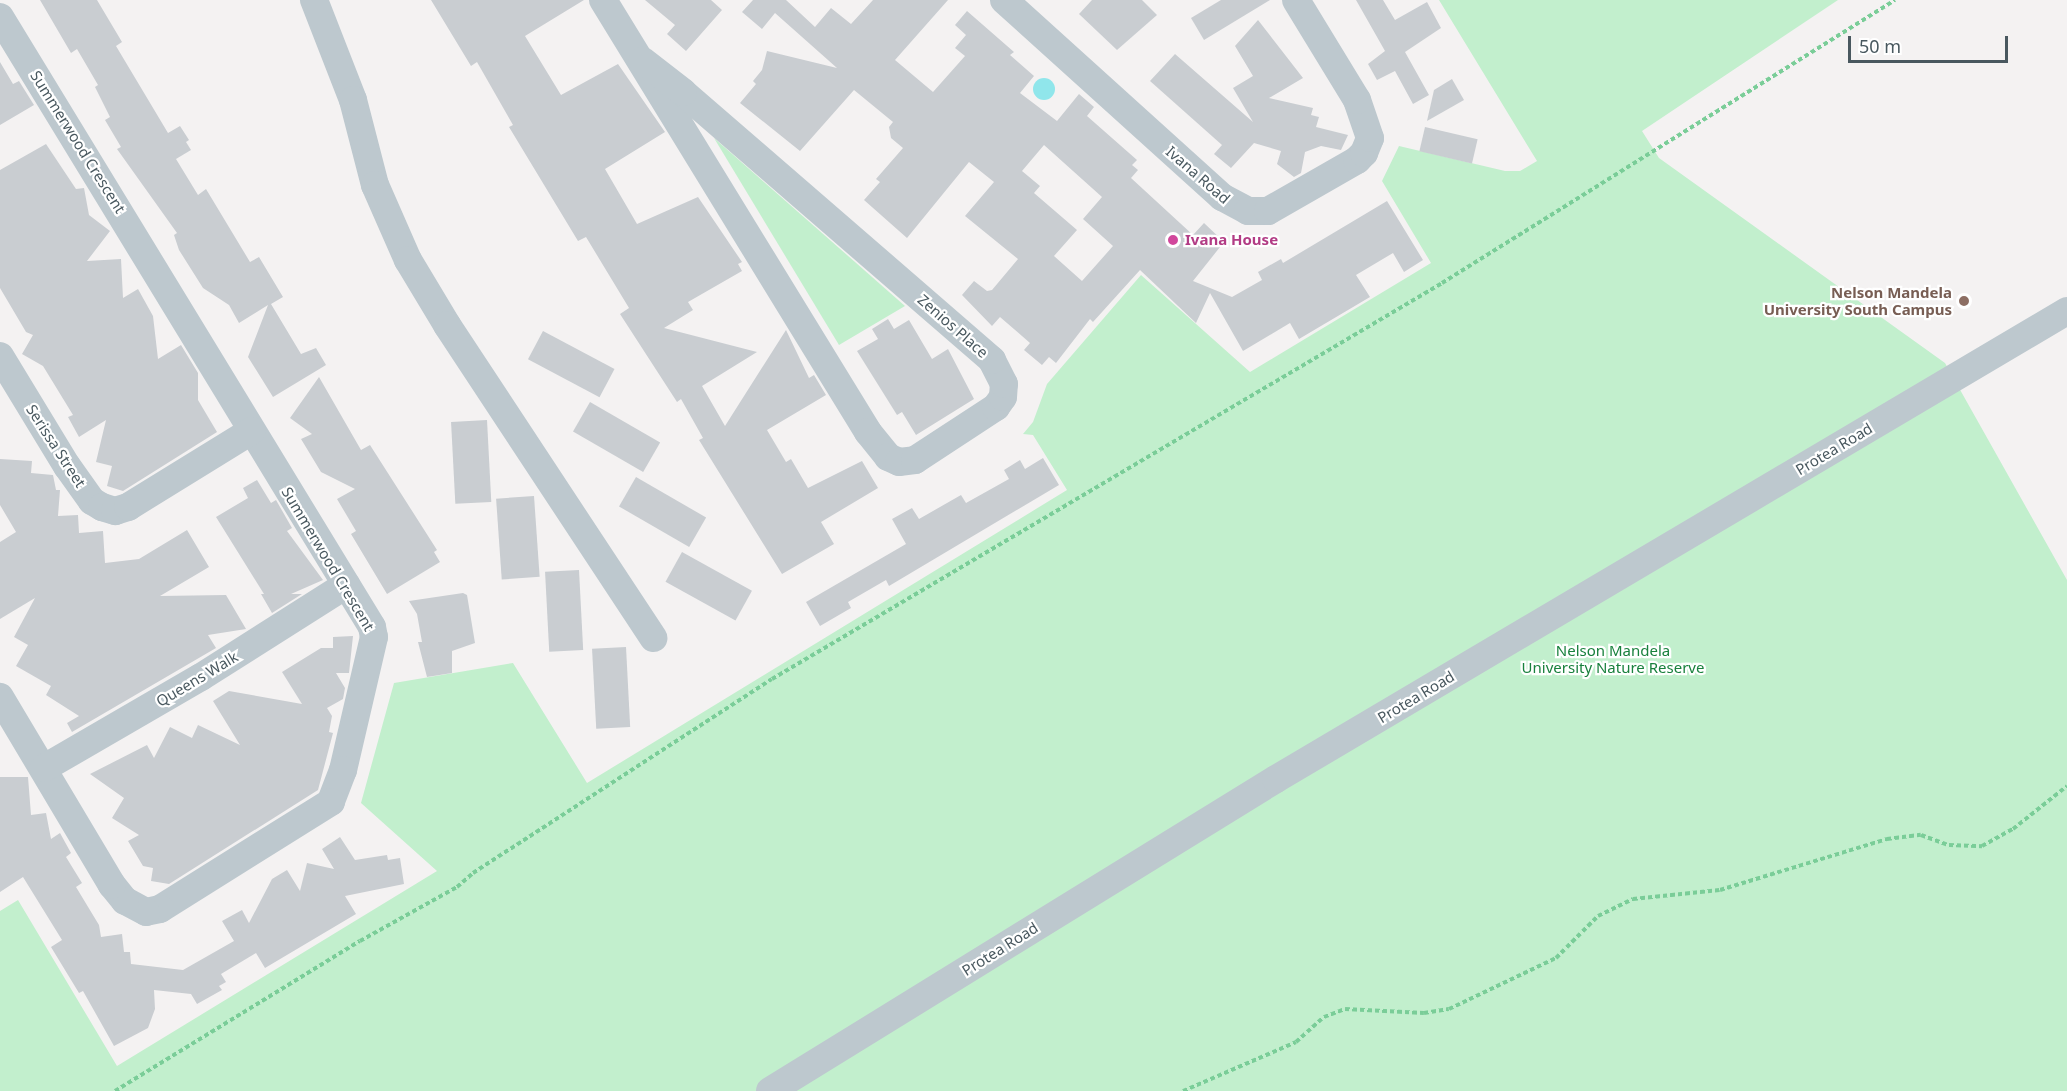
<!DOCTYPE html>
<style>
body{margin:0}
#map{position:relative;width:2067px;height:1091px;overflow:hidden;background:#f4f2f2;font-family:"Noto Sans",sans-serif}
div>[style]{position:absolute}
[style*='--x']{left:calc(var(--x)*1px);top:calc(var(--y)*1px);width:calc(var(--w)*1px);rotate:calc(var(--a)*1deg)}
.green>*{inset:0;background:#c2efcd}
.water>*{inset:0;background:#90e6eb}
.round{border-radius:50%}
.building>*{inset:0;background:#c9cdd1;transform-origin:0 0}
.path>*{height:4px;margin-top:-2px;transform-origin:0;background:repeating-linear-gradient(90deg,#7acd98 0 4.5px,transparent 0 7.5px)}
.minor>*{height:28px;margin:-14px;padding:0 14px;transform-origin:14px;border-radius:14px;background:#bdc8ce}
.dots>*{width:16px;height:16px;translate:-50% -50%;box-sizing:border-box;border:3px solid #fff;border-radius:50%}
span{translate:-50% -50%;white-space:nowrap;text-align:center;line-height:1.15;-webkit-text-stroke:4.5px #fff;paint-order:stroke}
.street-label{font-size:15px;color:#49585f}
.hotel-label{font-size:15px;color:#b23c85;font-weight:700}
.left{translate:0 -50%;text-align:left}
.education-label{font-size:15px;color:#785e54;font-weight:700}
.right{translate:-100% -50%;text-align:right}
.park-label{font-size:15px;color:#19813d}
.scale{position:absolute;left:1848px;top:36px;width:160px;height:27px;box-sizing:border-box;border:3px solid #49585f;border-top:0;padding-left:8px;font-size:18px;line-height:21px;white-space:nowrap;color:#49585f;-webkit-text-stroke:4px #fff;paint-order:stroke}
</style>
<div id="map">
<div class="green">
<i style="clip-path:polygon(1439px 0,1838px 0,1642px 131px,1659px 158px,1945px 363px,2067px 580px,2067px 1091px,0 1091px,0 911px,18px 900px,117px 1066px,437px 871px,361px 803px,394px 683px,513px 663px,587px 783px,1067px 490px,1033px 435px,1023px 434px,1033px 422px,1047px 384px,1141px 275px,1250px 372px,1431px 263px,1382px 181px,1399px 146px,1505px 171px,1520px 171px,1537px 161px)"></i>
<i style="clip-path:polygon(714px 138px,905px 306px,839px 345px)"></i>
</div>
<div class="water">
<i class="round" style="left:1033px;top:78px;width:22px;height:22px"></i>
</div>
<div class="building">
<i style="clip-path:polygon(40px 0,97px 0,122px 42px,116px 46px,168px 133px,180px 126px,189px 140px,186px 142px,191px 150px,176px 159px,198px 195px,206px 189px,250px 262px,259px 257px,283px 297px,271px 304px,301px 354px,316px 348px,326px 365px,273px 397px,248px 357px,268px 305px,239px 323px,229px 305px,203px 288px,179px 250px,174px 235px,177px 233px,117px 149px,121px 147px,105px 120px,110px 117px,95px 87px,98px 85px,77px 49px,71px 53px)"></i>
<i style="clip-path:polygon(431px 0,584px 0,525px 36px,561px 95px,618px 64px,665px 132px,605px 169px,637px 224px,698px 197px,742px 262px,738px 264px,742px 271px,688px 302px,693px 310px,664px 328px,757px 352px,702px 386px,725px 426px,786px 330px,809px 378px,814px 375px,826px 395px,767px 430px,786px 462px,791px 459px,808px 488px,862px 461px,878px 488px,821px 522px,834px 544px,782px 574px,699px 440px,703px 438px,681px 399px,677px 402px,620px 314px,629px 308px,586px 237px,578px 241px,509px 127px,513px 125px,477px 62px,471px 66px)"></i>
<i style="clip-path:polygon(645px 0,711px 0,722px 10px,686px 51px,667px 34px,675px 25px)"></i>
<i style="clip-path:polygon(evenodd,753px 0,786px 0,815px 27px,831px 8px,851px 24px,873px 0,948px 0,895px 60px,933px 92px,965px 56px,955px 48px,966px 35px,955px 25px,967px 11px,1014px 52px,1010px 55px,1034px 76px,1020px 93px,1057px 121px,1079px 94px,1094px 107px,1087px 116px,1137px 160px,1132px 165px,1138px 170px,1131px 178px,1193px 235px,1204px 223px,1224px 242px,1193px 281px,1232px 297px,1262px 280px,1258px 272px,1281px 259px,1283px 263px,1387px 201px,1423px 260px,1404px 272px,1393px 253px,1356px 275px,1370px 297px,1299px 339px,1290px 323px,1243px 351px,1210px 293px,1196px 323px,1140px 270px,1093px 322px,1090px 319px,1056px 363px,1049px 357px,1042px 365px,1024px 350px,1030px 343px,1000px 317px,992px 326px,962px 295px,974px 281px,987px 291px,992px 290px,1018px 259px,965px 216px,994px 182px,969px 162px,907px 238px,864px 200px,880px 182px,876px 179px,903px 148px,891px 138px,889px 127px,893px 122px,854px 90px,800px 151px,740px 103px,756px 84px,753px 81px,762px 70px,767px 51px,837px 68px,775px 13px,762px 29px,742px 12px,753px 0,1044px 145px,1102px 197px,1083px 219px,1113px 246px,1082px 281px,1054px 256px,1077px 230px,1034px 193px,1040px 186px,1022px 171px,1044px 145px)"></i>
<i style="clip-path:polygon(1092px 0,1142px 0,1157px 15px,1117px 50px,1079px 14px)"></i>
<i style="clip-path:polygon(1221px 0,1270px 0,1204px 40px,1191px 18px)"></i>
<i style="clip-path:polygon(1356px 0,1383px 0,1395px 20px,1427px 2px,1441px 28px,1405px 52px,1429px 95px,1413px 104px,1395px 71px,1377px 80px,1368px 64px,1385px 51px)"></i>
<i style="clip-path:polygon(1258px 20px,1303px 78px,1269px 98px,1313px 108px,1311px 115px,1319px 117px,1316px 127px,1348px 135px,1341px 150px,1321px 146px,1305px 152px,1301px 173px,1294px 177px,1277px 164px,1281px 151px,1254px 143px,1231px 168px,1214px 154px,1222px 145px,1150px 81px,1175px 54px,1253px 122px,1233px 88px,1253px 76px,1235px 46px)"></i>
<i style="clip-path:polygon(0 62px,13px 84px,19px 81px,34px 105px,0 125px)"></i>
<i style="clip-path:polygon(1452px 79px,1464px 100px,1427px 121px,1434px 90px)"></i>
<i style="left:1425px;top:127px;width:54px;height:25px;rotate:13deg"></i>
<i style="clip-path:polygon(46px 144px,76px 189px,84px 188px,89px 215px,110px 231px,87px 261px,121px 259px,123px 298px,138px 289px,153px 316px,158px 359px,181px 345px,198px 373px,198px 400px,217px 432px,123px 491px,107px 486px,112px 466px,96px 462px,106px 420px,79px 437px,68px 417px,73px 415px,43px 366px,22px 354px,33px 335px,26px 332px,0 288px,0 170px)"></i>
<i style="clip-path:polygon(888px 319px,894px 329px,909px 320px,932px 359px,948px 349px,974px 399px,916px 435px,902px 412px,897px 415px,857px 351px,878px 339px,872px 329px)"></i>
<i style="left:543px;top:331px;width:81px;height:32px;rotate:28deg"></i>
<i style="clip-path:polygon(319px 377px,361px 450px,370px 445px,437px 550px,434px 552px,440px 562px,387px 594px,351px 534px,356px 531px,337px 499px,355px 489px,321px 472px,301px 439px,312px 434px,290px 418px)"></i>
<i style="left:590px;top:402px;width:81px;height:34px;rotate:30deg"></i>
<i style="left:487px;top:420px;width:82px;height:36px;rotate:87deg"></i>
<i style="clip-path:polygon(1043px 458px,1059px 485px,889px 586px,886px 580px,848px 602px,851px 608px,820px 626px,806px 602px,906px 544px,892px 519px,912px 508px,919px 519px,961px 495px,966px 503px,1009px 479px,1004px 470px,1020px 460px,1025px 469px)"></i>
<i style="clip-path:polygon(0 459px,32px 461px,31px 473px,53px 475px,56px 490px,60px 490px,58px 516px,78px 515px,79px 533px,103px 531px,105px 563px,139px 559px,187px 530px,209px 567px,160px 596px,226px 595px,246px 629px,208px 635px,216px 648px,72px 732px,67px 723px,79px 716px,46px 695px,51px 686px,16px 666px,28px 645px,14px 637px,35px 598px,0 619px,0 542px,16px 532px,0 505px)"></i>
<i style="left:636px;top:477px;width:81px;height:34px;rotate:30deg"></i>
<i style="clip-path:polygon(257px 480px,271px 503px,276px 500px,292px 528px,287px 531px,323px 580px,291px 594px,302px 594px,272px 613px,261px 594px,264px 594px,216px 517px,248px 498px,243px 488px)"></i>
<i style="left:534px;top:496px;width:81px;height:38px;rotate:86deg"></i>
<i style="left:682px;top:552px;width:80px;height:34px;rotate:29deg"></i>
<i style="left:579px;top:570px;width:80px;height:34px;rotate:87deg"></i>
<i style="clip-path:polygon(463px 593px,467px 595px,475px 643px,452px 651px,452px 673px,427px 677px,418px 642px,422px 642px,417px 614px,409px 601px)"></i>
<i style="clip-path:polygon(353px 636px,349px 673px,336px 673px,345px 688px,343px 699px,327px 708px,332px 716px,329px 732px,333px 733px,318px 790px,169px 884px,151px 881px,153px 868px,143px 866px,128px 841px,139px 835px,112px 818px,124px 798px,90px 774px,147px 745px,154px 758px,170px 727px,192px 738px,198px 725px,240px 745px,213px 701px,229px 691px,302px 704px,282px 672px,321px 648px,333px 648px,333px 637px)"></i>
<i style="left:626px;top:647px;width:80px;height:34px;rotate:87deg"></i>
<i style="clip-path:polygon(0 777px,28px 777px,31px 815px,46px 813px,51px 839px,60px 833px,71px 853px,66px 857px,82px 883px,76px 887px,99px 925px,101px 937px,122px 934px,124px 952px,130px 952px,131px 964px,183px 970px,234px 941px,222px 921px,242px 910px,249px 923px,272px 879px,287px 870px,300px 891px,307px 863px,334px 869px,322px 849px,340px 837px,355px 860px,387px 855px,388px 860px,400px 858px,404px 884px,345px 896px,356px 914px,265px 968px,256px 953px,221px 974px,226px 982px,219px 986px,222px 990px,197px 1004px,191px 994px,154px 990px,155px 1009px,148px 1028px,114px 1046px,83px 991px,79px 993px,51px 947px,62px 940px,23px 877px,0 892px)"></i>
</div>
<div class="path">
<i style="--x:115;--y:1091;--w:287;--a:-31.5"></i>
<i style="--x:360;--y:941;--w:111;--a:-29.1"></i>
<i style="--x:457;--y:887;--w:21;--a:-41"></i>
<i style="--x:473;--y:873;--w:356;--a:-33"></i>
<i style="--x:772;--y:679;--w:778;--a:-30.58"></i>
<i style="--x:1442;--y:283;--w:534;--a:-31.99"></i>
<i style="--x:1183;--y:1091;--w:123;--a:-23.4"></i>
<i style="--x:1296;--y:1042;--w:38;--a:-42"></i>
<i style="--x:1324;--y:1017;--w:22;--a:-21"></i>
<i style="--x:1345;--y:1009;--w:79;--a:2.9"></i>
<i style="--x:1424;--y:1013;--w:25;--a:-9"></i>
<i style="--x:1449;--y:1009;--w:119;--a:-25.5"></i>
<i style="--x:1556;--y:958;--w:59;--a:-45"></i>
<i style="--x:1598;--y:916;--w:39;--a:-26"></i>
<i style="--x:1633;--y:899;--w:87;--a:-5.9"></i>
<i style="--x:1720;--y:890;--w:175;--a:-17"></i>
<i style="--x:1887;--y:839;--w:34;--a:-7"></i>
<i style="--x:1921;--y:835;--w:30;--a:20"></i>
<i style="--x:1949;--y:845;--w:33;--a:2"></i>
<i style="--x:1982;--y:846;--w:35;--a:-29"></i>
<i style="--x:2013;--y:829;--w:69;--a:-38.5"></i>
</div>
<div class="minor">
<i style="--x:314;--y:0;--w:107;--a:68.7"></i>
<i style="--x:353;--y:100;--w:88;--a:75.5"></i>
<i style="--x:375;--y:185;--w:82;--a:66.3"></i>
<i style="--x:408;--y:260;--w:76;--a:59"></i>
<i style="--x:447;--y:325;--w:375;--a:56.6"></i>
<i style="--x:603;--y:0;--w:507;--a:58.47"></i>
<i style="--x:868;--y:432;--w:32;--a:51"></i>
<i style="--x:888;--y:457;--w:12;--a:24"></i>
<i style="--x:899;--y:462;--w:16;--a:-7"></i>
<i style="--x:915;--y:460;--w:97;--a:-33.2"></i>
<i style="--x:996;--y:407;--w:12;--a:-55"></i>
<i style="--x:1003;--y:397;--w:13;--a:-86"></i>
<i style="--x:1004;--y:384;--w:27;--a:-117"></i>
<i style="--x:992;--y:360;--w:409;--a:-139.1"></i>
<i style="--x:683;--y:92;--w:51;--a:-142.2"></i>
<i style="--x:1004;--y:0;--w:294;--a:42.1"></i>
<i style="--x:1222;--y:197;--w:30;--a:28"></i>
<i style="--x:1248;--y:211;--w:20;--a:0"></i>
<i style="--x:1268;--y:211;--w:103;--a:-29.8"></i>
<i style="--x:1357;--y:160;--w:10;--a:-45"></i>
<i style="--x:1364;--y:153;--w:16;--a:-68"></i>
<i style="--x:1370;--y:138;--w:40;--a:-108.9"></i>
<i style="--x:1357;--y:100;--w:117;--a:-121.4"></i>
<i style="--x:0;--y:17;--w:714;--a:58.62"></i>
<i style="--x:372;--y:627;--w:10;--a:79"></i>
<i style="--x:374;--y:637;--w:137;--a:103.1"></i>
<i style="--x:343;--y:770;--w:34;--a:111"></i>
<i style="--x:331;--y:802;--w:202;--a:148"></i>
<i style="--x:160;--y:909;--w:14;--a:168"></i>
<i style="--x:146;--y:912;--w:24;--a:-152"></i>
<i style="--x:125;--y:901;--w:21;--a:-129"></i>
<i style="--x:112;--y:885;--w:219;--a:-120.8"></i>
<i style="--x:0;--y:356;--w:129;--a:58.7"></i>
<i style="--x:67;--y:466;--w:43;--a:54.5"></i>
<i style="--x:92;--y:501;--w:12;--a:31"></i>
<i style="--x:102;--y:507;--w:14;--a:17"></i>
<i style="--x:115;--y:511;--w:14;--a:-17"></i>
<i style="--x:128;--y:507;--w:145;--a:-31.7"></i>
<i style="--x:44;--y:768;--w:181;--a:-30.1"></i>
<i style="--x:201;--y:677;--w:172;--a:-32.4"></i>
<i style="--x:770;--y:1091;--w:594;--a:-31.66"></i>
<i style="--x:1276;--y:779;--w:919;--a:-30.61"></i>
</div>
<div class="dots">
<i style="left:1173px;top:240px;background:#d1479c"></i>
<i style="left:1964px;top:301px;background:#8d6e63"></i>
</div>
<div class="street-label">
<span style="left:78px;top:142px;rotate:58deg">Summerwood Crescent</span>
<span style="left:1198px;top:175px;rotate:41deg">Ivana Road</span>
<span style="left:953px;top:326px;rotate:41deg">Zenios Place</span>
<span style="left:56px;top:446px;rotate:57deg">Serissa Street</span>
<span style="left:1834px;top:449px;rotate:-31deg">Protea Road</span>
<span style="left:328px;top:559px;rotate:59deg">Summerwood Crescent</span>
<span style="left:197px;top:679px;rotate:-31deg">Queens Walk</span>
<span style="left:1416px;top:697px;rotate:-31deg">Protea Road</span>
<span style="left:1000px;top:949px;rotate:-32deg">Protea Road</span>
</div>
<div class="hotel-label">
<span class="left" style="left:1185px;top:240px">Ivana House</span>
</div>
<div class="education-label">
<span class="right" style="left:1952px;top:301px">Nelson Mandela<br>University South Campus</span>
</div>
<div class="park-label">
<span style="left:1613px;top:659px">Nelson Mandela<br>University Nature Reserve</span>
</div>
<div class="scale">50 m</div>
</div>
